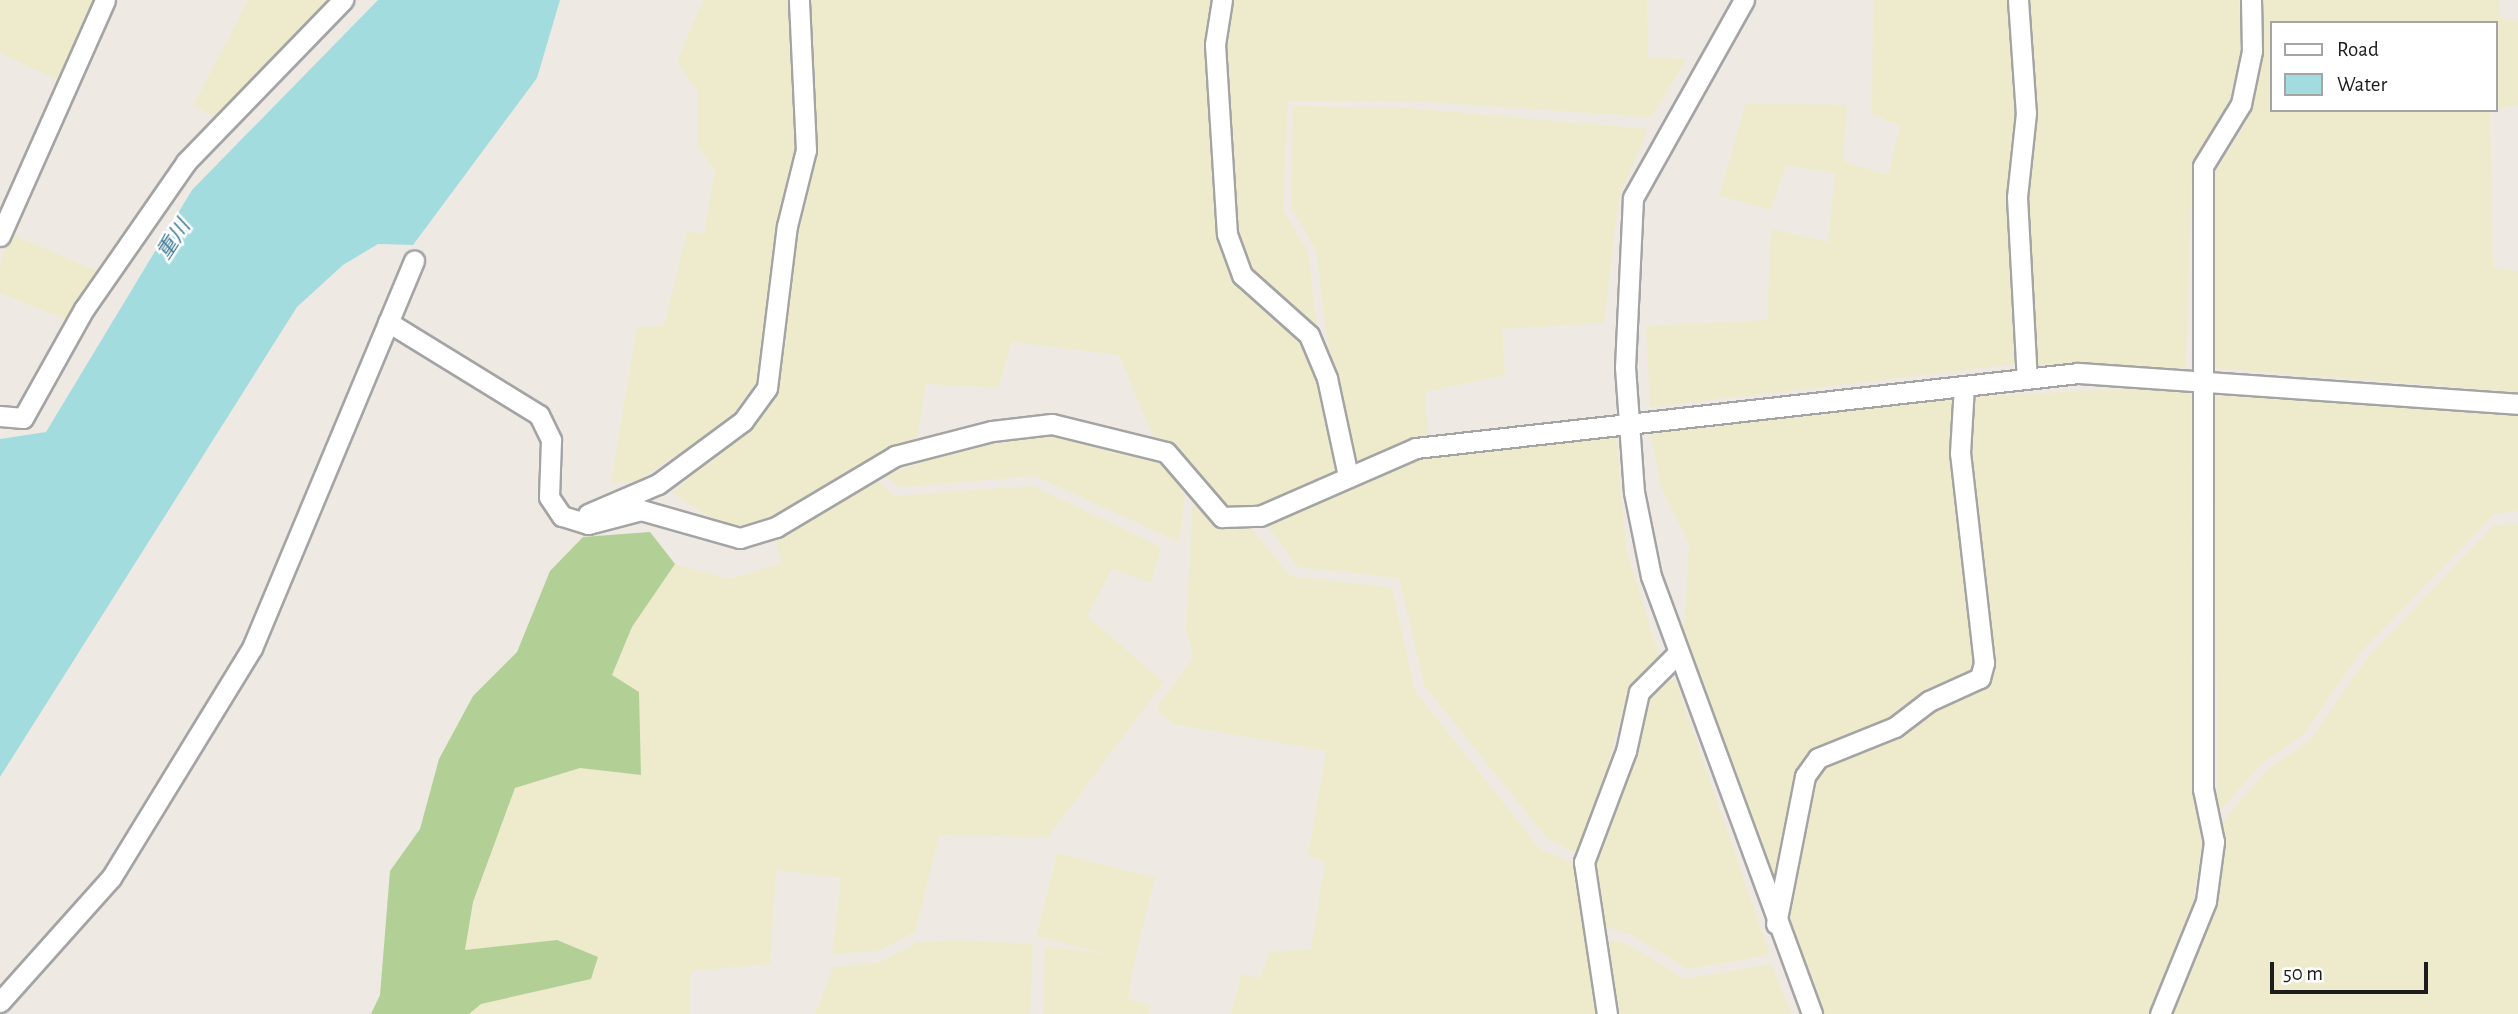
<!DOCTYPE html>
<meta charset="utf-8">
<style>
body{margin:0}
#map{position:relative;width:2518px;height:1014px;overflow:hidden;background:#efe9e3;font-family:"Alegreya Sans","Noto Sans JP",sans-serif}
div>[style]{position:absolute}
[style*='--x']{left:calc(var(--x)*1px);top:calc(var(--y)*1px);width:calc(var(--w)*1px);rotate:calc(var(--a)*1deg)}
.farmland>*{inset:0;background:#eeebcd;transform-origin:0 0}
.forest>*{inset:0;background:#b2d096}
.water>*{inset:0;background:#a2dcde}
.roads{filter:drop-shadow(2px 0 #a4a4a4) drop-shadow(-2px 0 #a4a4a4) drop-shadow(0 2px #a4a4a4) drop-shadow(0 -2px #a4a4a4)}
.minor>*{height:19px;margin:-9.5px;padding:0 9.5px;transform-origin:9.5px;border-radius:9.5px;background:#fff}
span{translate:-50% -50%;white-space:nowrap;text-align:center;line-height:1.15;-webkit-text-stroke:5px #fff;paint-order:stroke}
.water-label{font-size:21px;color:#3f7c98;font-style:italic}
.legend{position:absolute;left:2270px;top:21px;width:228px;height:91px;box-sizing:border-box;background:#fff;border:2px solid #a5a5a5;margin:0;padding:9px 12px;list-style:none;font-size:21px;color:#1d1d1d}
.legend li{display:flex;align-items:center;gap:14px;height:35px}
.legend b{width:35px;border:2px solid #a5a5a5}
.scale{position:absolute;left:2270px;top:962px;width:158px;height:32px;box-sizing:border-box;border:4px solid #1d1d1d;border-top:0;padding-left:9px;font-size:21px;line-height:24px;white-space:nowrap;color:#1d1d1d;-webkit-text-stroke:5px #fff;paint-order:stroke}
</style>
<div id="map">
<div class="farmland">
<i style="clip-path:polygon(0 0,94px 0,60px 81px,0 53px)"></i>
<i style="clip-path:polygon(248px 0,330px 0,220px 119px,193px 106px)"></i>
<i style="clip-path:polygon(703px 0,790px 0,798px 158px,777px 228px,759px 378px,730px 421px,637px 481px,611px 483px,637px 327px,664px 326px,687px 232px,704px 233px,715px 171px,697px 145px,698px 92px,677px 61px)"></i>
<i style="clip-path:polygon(812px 0,1647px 0,1648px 57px,1687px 59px,1651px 117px,1428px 102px,1288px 101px,1283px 209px,1308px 252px,1324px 390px,1344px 467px,1264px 505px,1221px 505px,1155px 441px,1119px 355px,1012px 342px,998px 388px,926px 384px,917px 437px,768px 521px,724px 527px,672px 493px,750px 426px,773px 397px,795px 225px,806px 8px)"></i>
<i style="clip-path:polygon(1873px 0,2010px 0,2018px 108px,2008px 198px,2016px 364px,1650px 407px,1646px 326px,1767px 320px,1771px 229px,1828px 242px,1835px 173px,1786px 165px,1771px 210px,1719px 196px,1746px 103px,1847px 105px,1843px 161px,1888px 175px,1900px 126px,1872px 114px)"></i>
<i style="clip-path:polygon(2023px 0,2239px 0,2241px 55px,2229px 100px,2192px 164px,2186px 368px,2032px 364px,2026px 210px,2034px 119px)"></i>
<i style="clip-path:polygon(2264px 0,2499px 0,2500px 18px,2518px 21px,2518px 105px,2495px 109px,2495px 23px,2271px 23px,2271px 110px,2490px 110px,2493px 268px,2518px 271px,2518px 392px,2213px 368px,2215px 172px,2245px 125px,2259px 78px)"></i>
<i style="clip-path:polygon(1293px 106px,1408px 108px,1648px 129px,1619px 197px,1604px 323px,1502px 329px,1505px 375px,1425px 392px,1428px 437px,1355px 465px,1333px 388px,1316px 250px,1291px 208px)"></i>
<i style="clip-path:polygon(11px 234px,97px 271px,67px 320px,0 293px,0 264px)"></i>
<i style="clip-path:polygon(2137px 388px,2191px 394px,2192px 791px,2202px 845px,2193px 902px,2148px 1014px,1823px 1014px,1785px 922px,1812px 779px,1824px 764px,1993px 677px,1967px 457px,1972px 397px)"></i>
<i style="clip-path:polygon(2214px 393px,2518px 414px,2518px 511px,2494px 514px,2359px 654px,2305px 733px,2262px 763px,2218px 813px)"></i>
<i style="clip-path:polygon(1951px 397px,1973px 673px,1887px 723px,1806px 758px,1775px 890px,1684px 630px,1689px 544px,1660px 485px,1650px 429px)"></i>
<i style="clip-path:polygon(1051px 436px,1165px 465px,1185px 495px,1179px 542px,1035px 476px,899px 487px,884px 475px,964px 448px)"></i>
<i style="clip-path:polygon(1616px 436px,1626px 548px,1660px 659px,1628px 690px,1588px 838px,1577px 854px,1547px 838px,1424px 685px,1399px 578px,1298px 567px,1266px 524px,1419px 455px)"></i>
<i style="clip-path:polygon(877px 481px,895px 496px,1033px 486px,1161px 547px,1151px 583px,1112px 569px,1087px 616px,1164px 682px,1048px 837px,939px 835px,915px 932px,879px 951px,832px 954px,841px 878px,776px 870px,770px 964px,691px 971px,689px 1014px,469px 1014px,480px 1004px,591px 979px,465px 951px,473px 902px,515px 788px,580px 768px,641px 775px,612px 675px,632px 627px,675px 564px,730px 579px,781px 563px,776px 539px)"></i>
<i style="clip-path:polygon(1193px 497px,1217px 526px,1249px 526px,1290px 576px,1392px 588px,1415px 691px,1540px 849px,1578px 865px,1598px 1014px,1231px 1014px,1241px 974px,1260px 978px,1270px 952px,1311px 949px,1325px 862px,1308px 855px,1326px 751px,1173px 724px,1156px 708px,1193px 658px,1186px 628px)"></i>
<i style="clip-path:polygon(2518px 523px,2518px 1014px,2169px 1014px,2216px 905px,2221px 823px,2269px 768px,2309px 741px,2367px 658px,2493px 526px)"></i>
<i style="clip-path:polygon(1675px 680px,1770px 955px,1688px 969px,1630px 934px,1605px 927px,1591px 865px,1645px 697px,1659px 682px)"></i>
<i style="left:1057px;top:853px;width:101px;height:86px;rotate:14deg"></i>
<i style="clip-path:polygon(1602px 939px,1626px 943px,1684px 979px,1771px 964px,1792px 1014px,1615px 1014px)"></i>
<i style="clip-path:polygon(959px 940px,1033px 944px,1030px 1014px,815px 1014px,833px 967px,880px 962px,918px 942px)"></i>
<i style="clip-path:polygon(1045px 946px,1135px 958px,1128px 999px,1151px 1006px,1148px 1014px,1043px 1014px)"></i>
</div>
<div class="forest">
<i style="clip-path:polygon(650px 532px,675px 564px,632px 627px,612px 675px,639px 692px,641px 775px,580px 768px,515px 788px,473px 902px,465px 950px,557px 940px,598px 957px,591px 979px,481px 1004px,469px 1014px,371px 1014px,380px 995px,390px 871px,420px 829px,439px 759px,473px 696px,517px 652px,550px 571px,583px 537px)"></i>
</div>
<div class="water">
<i style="clip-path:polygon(378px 0,560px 0,537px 78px,413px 245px,378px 244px,343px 265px,297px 307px,0 777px,0 439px,46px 432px,192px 190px)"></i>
</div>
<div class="roads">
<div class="minor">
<i style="--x:1222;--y:0;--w:45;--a:99"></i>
<i style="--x:1215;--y:44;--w:190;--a:86.4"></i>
<i style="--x:1227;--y:234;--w:44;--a:69.9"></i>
<i style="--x:1242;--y:275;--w:90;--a:41.8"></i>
<i style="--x:1309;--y:335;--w:47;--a:67.3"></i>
<i style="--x:1327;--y:378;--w:100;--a:77.9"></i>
<i style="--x:1744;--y:0;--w:227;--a:119.3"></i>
<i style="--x:1633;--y:198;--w:169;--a:92.7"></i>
<i style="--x:1625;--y:367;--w:125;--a:85.9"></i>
<i style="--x:1634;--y:492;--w:86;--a:78.6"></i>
<i style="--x:1651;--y:576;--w:467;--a:69.8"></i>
<i style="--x:2018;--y:0;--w:113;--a:86"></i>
<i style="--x:2026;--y:113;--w:84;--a:96.1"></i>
<i style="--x:2017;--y:197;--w:182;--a:86.9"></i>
<i style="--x:0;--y:236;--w:258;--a:-66"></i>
<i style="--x:388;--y:322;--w:177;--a:31.6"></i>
<i style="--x:539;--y:415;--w:28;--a:64"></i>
<i style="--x:551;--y:440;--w:57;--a:92"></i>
<i style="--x:549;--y:497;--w:23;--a:56"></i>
<i style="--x:562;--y:516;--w:27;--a:17"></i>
<i style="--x:588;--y:524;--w:55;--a:-14.8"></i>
<i style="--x:641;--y:510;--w:103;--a:15.8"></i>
<i style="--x:740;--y:538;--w:38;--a:-17"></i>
<i style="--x:776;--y:527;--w:139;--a:-30.8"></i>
<i style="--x:895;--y:456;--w:100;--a:-14.5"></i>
<i style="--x:992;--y:431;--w:60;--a:-6.7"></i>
<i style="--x:1052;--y:424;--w:117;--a:13.8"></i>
<i style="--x:1166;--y:452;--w:86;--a:49.3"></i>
<i style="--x:1222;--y:517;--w:38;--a:-2"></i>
<i style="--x:1260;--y:516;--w:170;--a:-23.6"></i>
<i style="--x:1416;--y:448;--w:666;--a:-6.46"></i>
<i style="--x:2078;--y:373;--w:441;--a:4"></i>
<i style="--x:0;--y:416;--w:23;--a:5"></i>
<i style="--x:23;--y:418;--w:125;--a:-60.8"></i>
<i style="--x:84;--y:309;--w:179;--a:-55.2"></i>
<i style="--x:186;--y:162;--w:226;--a:-45.9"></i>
<i style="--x:588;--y:514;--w:76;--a:-23.2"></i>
<i style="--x:658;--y:484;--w:106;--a:-36.5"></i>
<i style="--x:743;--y:421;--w:41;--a:-54"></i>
<i style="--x:767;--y:388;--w:163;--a:-83"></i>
<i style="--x:787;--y:226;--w:78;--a:-76"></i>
<i style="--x:806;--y:150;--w:150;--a:-92.7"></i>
<i style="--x:1776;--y:924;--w:151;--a:-78.9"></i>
<i style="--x:1805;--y:776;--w:22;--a:-54"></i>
<i style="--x:1818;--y:758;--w:83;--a:-21.9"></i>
<i style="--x:1895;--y:727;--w:43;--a:-37.4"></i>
<i style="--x:1929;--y:701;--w:56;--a:-24.3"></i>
<i style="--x:1980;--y:678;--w:16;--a:-75"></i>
<i style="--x:1984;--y:663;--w:211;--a:-96.5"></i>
<i style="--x:1960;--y:453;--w:67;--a:-86.6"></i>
<i style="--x:0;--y:1002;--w:166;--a:-48.2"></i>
<i style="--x:111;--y:878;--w:270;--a:-58.5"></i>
<i style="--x:252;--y:648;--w:420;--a:-67.3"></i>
<i style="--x:1607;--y:1014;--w:154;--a:-98.6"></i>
<i style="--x:1584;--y:862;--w:119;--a:-69.3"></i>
<i style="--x:1626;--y:751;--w:60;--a:-77.6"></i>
<i style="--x:1639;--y:692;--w:51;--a:-45"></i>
<i style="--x:2160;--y:1014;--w:122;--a:-67.8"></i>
<i style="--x:2206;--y:901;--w:60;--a:-82.3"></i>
<i style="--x:2214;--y:842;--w:54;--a:-101.7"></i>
<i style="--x:2203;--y:789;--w:623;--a:-90"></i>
<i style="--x:2203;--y:166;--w:73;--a:-58.5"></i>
<i style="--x:2241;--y:104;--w:54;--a:-78.3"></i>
<i style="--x:2252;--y:51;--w:51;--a:-91.1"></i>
</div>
</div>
<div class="water-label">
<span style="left:174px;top:240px;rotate:-57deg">重川</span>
</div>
<ul class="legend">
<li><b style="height:9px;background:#fff"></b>Road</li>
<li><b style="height:19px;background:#a2dcde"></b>Water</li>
</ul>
<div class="scale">50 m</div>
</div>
